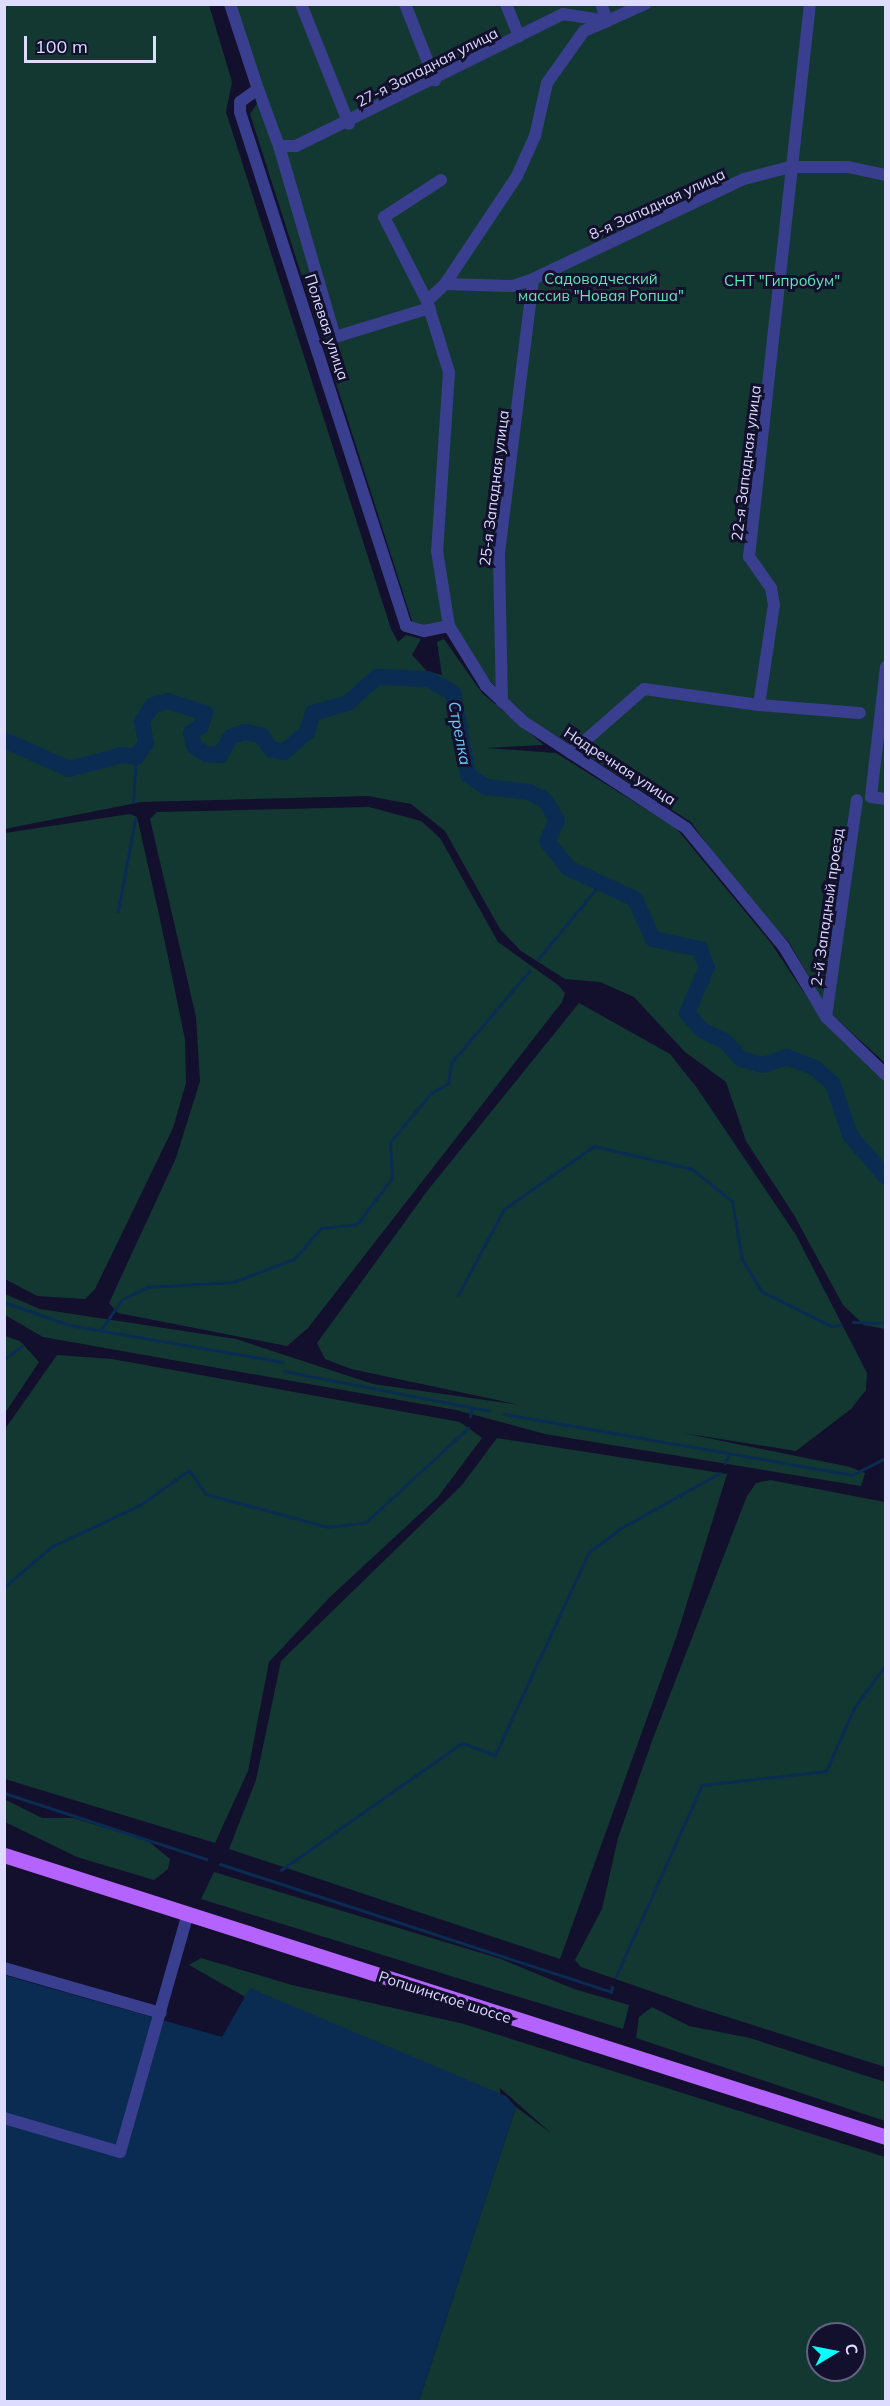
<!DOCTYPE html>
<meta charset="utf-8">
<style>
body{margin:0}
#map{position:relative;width:890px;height:2406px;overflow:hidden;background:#12102d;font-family:Mulish,sans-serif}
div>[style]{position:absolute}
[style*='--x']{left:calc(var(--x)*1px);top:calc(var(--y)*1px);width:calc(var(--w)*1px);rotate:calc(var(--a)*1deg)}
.green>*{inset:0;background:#133832}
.water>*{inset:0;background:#0a2c52}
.stream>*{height:3px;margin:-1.5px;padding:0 1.5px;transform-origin:1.5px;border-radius:1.5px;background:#0a2c52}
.river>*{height:16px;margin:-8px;padding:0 8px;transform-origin:8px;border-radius:8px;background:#0a2c52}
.minor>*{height:12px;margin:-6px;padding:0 6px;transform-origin:6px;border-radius:6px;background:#393f8e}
.major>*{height:15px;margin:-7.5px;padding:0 7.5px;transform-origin:7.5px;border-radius:7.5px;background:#b563ff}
span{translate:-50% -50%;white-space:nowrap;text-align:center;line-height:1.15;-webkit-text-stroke:6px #12102d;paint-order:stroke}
.street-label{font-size:15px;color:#dddcff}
.park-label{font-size:15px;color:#60e7b7}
.water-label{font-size:16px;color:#6acaff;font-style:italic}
.frame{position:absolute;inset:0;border:6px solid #dddcff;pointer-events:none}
.north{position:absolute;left:806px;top:2322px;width:60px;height:60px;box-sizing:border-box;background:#12102d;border:2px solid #636281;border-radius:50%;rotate:80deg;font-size:16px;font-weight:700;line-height:24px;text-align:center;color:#dddcff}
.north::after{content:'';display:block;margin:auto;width:21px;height:27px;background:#08fffe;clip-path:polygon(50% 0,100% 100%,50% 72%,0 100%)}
.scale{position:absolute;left:24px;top:36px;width:132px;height:27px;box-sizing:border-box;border:3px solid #dddcff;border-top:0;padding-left:8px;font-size:18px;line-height:21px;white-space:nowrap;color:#dddcff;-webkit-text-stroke:4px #12102d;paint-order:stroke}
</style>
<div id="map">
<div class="green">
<i style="clip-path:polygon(5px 5px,209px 5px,232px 82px,226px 112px,391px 629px,398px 642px,406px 635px,421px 639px,412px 655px,427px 671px,442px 675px,437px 642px,444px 639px,482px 693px,544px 745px,486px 748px,556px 753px,676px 828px,771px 943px,820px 1017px,885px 1081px,885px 1329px,864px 1325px,843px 1305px,794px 1215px,746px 1141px,726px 1082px,685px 1052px,634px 997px,600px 982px,565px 979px,521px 951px,500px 929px,445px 831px,411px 804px,368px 796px,141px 802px,5px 829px)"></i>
<i style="clip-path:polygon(236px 5px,885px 5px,885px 1063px,829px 1012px,789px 942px,738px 888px,691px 822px,528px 718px,490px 681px,452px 633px,413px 624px,250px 114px,264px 93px)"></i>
<i style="clip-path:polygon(369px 807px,421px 821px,440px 838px,498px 942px,558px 985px,565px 993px,562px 1002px,308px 1328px,287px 1346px,118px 1313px,109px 1303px,176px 1158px,200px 1081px,196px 1017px,150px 819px,157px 812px)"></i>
<i style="clip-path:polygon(130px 814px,137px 817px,160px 919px,185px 1039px,186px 1083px,173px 1128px,95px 1289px,85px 1299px,37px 1296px,5px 1279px,5px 833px)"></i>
<i style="clip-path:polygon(579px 1003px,670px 1054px,697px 1088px,796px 1235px,867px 1373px,866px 1390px,851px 1409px,796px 1451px,683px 1433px,850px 1467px,865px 1473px,861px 1486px,545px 1434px,456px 1410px,43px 1337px,5px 1315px,5px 1294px,40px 1309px,236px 1339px,373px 1384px,520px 1405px,351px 1369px,325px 1359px,317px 1343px,428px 1190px)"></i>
<i style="clip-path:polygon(5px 1336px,20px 1341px,39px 1362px,5px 1413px)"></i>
<i style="clip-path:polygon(57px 1355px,112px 1359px,460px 1422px,482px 1438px,438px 1497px,330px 1597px,269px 1662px,248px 1771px,215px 1843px,5px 1779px,5px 1429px)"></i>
<i style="clip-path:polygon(497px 1438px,727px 1474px,677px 1635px,560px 1959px,229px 1849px,256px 1780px,281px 1661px,462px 1485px)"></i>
<i style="clip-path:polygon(770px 1480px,885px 1502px,885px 2067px,699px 2008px,581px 1967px,575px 1960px,602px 1909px,618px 1838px,652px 1741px,747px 1496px,756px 1483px)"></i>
<i style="clip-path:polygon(4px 1799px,42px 1818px,73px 1818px,148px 1841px,170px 1859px,168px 1869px,154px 1880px,77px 1857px,5px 1822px)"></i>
<i style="clip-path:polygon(214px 1872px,501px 1959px,574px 1989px,629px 2005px,623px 2029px,201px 1899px)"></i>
<i style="clip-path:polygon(evenodd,201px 1958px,292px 1985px,464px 2024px,885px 2157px,885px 2401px,419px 2401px,516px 2107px,552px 2134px,500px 2088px,501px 2103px,256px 2003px,189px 1965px,201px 1958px,818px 2334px,854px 2334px,854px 2370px,818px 2370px,818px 2334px)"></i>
<i style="clip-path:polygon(652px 2007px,689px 2026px,750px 2038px,885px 2082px,885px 2121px,636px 2038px,639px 2017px)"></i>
</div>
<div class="water">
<i style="clip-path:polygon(4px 1975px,222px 2037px,250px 1988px,506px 2096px,516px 2107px,419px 2401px,5px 2401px)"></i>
</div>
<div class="stream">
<i style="--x:133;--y:802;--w:45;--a:-86.2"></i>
<i style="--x:118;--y:911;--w:94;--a:-79.5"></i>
<i style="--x:538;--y:959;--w:97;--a:-50.4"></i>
<i style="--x:458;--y:1295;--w:98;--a:-61.9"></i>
<i style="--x:504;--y:1209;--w:110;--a:-35"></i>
<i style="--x:594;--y:1146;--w:101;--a:13.2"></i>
<i style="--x:692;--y:1169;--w:51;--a:38.7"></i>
<i style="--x:732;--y:1201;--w:59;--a:80.2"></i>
<i style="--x:742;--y:1259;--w:37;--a:59"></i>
<i style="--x:761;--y:1291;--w:78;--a:26.6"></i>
<i style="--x:831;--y:1326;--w:10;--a:-6"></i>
<i style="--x:4;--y:1302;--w:69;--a:19.5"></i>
<i style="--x:69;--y:1325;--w:217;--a:9.8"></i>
<i style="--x:853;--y:1322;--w:33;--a:2"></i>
<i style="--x:101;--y:1330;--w:36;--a:-56"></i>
<i style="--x:121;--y:1300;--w:30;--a:-26"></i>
<i style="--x:148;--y:1287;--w:85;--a:-3.4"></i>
<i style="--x:233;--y:1282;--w:65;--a:-20.7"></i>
<i style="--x:294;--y:1259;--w:41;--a:-48.9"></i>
<i style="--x:321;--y:1228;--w:36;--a:-6"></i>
<i style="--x:357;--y:1224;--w:58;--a:-52.7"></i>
<i style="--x:392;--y:1178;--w:36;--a:-93"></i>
<i style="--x:390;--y:1142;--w:64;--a:-50.1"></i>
<i style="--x:431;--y:1093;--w:20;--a:-30"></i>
<i style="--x:448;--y:1083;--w:20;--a:-81"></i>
<i style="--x:451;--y:1063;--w:121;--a:-49.7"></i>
<i style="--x:4;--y:1359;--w:22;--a:-36"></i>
<i style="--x:284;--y:1371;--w:209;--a:11"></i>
<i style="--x:504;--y:1414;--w:353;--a:9.9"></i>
<i style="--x:852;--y:1475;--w:38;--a:-27"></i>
<i style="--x:470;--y:1416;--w:8;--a:-76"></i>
<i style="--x:725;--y:1463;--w:10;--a:-66"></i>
<i style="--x:4;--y:1587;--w:62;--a:-40.4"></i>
<i style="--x:51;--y:1547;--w:98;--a:-25.3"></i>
<i style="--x:140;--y:1505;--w:60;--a:-35.5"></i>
<i style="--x:189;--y:1470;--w:29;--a:55"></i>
<i style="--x:206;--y:1494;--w:126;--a:15.1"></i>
<i style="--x:328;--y:1527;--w:38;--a:-7"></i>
<i style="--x:366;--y:1522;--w:139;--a:-42.7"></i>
<i style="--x:4;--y:1793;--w:213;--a:18.1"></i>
<i style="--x:220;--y:1864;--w:411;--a:18.1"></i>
<i style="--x:611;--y:1992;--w:5;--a:-79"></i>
<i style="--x:281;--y:1870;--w:221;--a:-35.1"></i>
<i style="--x:462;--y:1743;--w:35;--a:20"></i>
<i style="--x:495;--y:1755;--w:224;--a:-65.2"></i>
<i style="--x:589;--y:1552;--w:40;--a:-37"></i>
<i style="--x:621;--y:1528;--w:113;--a:-29.1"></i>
<i style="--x:616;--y:1976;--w:209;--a:-65.8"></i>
<i style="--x:702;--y:1785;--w:125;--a:-6.4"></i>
<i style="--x:826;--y:1771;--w:69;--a:-66"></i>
<i style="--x:854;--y:1708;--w:54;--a:-54"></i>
</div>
<div class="river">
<i style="--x:4;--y:740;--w:71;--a:24"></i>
<i style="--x:69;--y:769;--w:55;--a:-14.8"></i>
<i style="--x:122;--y:755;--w:14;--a:8"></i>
<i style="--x:136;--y:757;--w:17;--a:-54"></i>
<i style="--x:146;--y:743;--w:22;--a:-100"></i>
<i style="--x:142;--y:721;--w:19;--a:-55"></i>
<i style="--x:153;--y:705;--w:16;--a:-15"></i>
<i style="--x:168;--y:701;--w:39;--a:18"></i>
<i style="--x:205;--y:713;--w:14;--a:107"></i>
<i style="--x:201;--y:726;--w:12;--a:145"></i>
<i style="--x:191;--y:733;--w:13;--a:77"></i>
<i style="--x:194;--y:746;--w:14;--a:34"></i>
<i style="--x:206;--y:754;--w:14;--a:4"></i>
<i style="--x:220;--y:755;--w:21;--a:-59"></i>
<i style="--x:231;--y:737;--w:14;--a:-21"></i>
<i style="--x:244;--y:732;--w:17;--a:10"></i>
<i style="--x:261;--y:735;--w:17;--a:54"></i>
<i style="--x:271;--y:749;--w:13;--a:13"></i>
<i style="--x:284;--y:752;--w:30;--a:-41"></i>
<i style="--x:307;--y:732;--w:20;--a:-72"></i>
<i style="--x:313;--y:713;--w:36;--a:-16"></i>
<i style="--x:348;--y:703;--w:39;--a:-42"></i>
<i style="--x:377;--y:677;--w:51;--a:2.2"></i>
<i style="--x:428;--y:679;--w:29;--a:29"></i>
<i style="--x:453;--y:693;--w:83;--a:79.6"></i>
<i style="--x:468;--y:775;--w:22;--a:34"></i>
<i style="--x:486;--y:787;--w:43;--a:6.6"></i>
<i style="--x:529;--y:792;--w:18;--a:27"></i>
<i style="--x:545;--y:800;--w:23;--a:59"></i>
<i style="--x:557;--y:820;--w:23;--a:115"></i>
<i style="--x:547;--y:841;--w:34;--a:52"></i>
<i style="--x:568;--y:868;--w:74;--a:24.8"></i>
<i style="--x:635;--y:899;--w:44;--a:65.8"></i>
<i style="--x:653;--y:939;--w:48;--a:12"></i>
<i style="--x:700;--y:949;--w:19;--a:69"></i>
<i style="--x:707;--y:967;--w:50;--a:113.5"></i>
<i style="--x:687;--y:1013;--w:23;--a:49"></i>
<i style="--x:702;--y:1030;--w:25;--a:26"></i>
<i style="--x:725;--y:1041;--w:24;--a:48"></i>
<i style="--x:741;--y:1059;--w:23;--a:15"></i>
<i style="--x:763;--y:1065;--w:25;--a:-18"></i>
<i style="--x:787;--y:1057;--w:30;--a:21"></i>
<i style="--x:815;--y:1068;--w:24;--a:42"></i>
<i style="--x:833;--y:1084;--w:54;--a:71.6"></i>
<i style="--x:850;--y:1135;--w:55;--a:49.4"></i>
</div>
<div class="minor">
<i style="--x:230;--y:4;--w:89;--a:71.8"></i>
<i style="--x:258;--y:89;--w:22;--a:144"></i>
<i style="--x:240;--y:102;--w:10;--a:90"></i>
<i style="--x:240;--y:112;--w:540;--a:72.1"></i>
<i style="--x:406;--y:626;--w:19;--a:16"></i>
<i style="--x:424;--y:631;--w:25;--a:-11"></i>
<i style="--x:301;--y:4;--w:129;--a:68.2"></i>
<i style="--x:405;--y:4;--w:82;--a:68.5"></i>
<i style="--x:506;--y:4;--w:35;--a:68"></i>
<i style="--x:258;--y:89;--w:61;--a:69.8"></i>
<i style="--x:279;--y:146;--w:17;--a:0"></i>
<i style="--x:296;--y:146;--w:298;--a:-26.3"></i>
<i style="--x:563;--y:14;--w:45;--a:9"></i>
<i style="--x:607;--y:21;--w:42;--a:-24.1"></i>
<i style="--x:279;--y:146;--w:199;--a:73.7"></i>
<i style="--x:335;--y:337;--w:99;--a:-17"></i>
<i style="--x:441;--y:180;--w:68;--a:147"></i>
<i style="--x:384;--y:217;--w:94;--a:62.9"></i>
<i style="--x:427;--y:301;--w:25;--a:-43"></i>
<i style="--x:445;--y:284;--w:130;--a:-56.3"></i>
<i style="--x:517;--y:176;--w:44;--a:-65.8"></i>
<i style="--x:535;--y:136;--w:54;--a:-77.2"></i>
<i style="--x:547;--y:83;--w:64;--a:-54.6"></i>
<i style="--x:584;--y:31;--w:25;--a:-23"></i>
<i style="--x:607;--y:21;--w:18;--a:-109"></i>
<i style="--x:445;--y:284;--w:68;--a:1.7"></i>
<i style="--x:513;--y:286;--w:21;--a:-19"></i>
<i style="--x:533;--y:279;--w:233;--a:-25.4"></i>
<i style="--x:744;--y:179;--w:48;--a:-14.6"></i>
<i style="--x:790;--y:167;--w:58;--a:0"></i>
<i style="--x:848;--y:167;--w:39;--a:12"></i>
<i style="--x:427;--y:301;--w:74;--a:72.8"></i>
<i style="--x:449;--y:372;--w:179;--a:93.8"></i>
<i style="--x:437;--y:551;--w:76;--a:80.9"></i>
<i style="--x:449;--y:626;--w:70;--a:58.3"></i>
<i style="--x:486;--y:686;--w:52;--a:43.5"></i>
<i style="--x:524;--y:722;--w:194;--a:33.2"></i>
<i style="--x:686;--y:828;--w:154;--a:50.5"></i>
<i style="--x:784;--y:947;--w:82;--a:59"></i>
<i style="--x:826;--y:1017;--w:83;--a:44"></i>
<i style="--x:886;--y:667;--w:131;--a:96.6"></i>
<i style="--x:871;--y:797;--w:15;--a:8"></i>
<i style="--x:502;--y:702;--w:149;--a:-91.2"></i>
<i style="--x:499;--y:553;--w:276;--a:-82.9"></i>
<i style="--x:759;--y:705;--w:101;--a:4.5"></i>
<i style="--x:571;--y:753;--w:97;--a:-41.2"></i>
<i style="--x:644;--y:689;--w:116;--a:7.9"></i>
<i style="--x:759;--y:705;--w:101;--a:-81.5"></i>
<i style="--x:774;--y:605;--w:17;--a:-100"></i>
<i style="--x:771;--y:588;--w:38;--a:-125"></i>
<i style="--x:749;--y:557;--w:556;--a:-83.71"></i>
<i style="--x:826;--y:1017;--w:219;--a:-81.9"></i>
<i style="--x:4;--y:1968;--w:163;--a:16"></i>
<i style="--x:4;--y:2118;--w:121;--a:16.3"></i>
<i style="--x:120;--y:2152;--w:248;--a:-74.1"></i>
</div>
<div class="major">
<i style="--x:4;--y:1855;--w:926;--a:17.73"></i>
</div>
<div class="street-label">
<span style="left:427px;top:67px;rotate:-27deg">27-я Западная улица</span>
<span style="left:657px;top:204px;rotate:-25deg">8-я Западная улица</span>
<span style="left:327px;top:327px;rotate:72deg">Полевая улица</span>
<span style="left:746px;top:463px;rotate:-83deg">22-я Западная улица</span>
<span style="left:494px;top:488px;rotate:-83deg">25-я Западная улица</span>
<span style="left:620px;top:766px;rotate:33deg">Надречная улица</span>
<span style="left:827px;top:907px;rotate:-82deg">2-й Западный проезд</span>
<span style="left:445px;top:1997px;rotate:18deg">Ропшинское шоссе</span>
</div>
<div class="park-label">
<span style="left:601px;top:287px">Садоводческий<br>массив "Новая Ропша"</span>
<span style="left:782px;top:281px">СНТ "Гипробум"</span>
</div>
<div class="water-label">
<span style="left:460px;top:733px;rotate:79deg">Стрелка</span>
</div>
<div class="frame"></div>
<div class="north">С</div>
<div class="scale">100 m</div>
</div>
